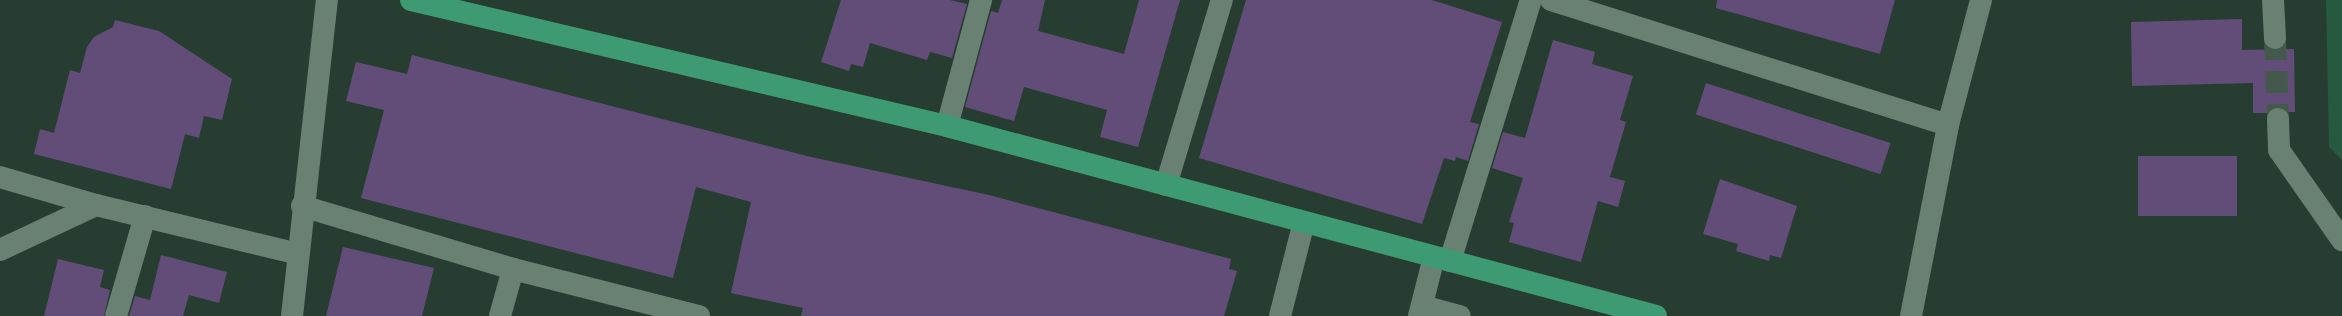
<!DOCTYPE html>
<style>
body{margin:0}
#map{position:relative;width:2342px;height:316px;overflow:hidden;background:#283d31;font-family:Quicksand,sans-serif}
div>[style]{position:absolute}
[style*='--x']{left:calc(var(--x)*1px);top:calc(var(--y)*1px);width:calc(var(--w)*1px);rotate:calc(var(--a)*1deg)}
.green>*{inset:0;background:#26593f}
.building>*{inset:0;background:#624d78;transform-origin:0 0}
.minor-tunnel>*{height:22px;margin-top:-11px;transform-origin:0;background:repeating-linear-gradient(90deg,#44584d 0 22px,transparent 0 33px)}
.minor>*{height:22px;margin:-11px;padding:0 11px;transform-origin:11px;border-radius:11px;background:#698173}
.major>*{height:22px;margin:-11px;padding:0 11px;transform-origin:11px;border-radius:11px;background:#3d9a72}
span{translate:-50% -50%;white-space:nowrap;text-align:center;line-height:1.15;-webkit-text-stroke:4px #1e3327;paint-order:stroke}
</style>
<div id="map">
<div class="green">
<i style="clip-path:polygon(2326px 0,2342px 0,2342px 160px,2329px 147px)"></i>
</div>
<div class="building">
<i style="clip-path:polygon(841px 0,950px 0,967px 4px,952px 58px,930px 52px,927px 60px,870px 43px,863px 67px,851px 64px,849px 71px,821px 62px)"></i>
<i style="clip-path:polygon(1002px 0,1045px 0,1038px 31px,1124px 54px,1139px 0,1180px 0,1138px 147px,1100px 137px,1107px 110px,1024px 87px,1014px 121px,965px 107px,991px 11px,998px 13px)"></i>
<i style="clip-path:polygon(1246px 0,1432px 0,1502px 22px,1470px 122px,1479px 124px,1468px 161px,1456px 157px,1455px 161px,1444px 158px,1422px 224px,1199px 158px)"></i>
<i style="clip-path:polygon(1717px 0,1895px 0,1880px 54px,1716px 8px)"></i>
<i style="clip-path:polygon(2242px 19px,2242px 50px,2294px 49px,2295px 112px,2288px 112px,2277px 107px,2267px 113px,2253px 113px,2253px 83px,2132px 86px,2131px 22px)"></i>
<i style="clip-path:polygon(115px 20px,159px 31px,232px 79px,222px 120px,204px 116px,199px 138px,185px 134px,171px 189px,34px 154px,40px 129px,54px 133px,70px 70px,80px 73px,87px 47px,94px 37px,113px 27px)"></i>
<i style="clip-path:polygon(1553px 40px,1595px 52px,1592px 64px,1633px 76px,1620px 120px,1626px 122px,1610px 177px,1625px 181px,1618px 207px,1598px 201px,1581px 262px,1509px 242px,1514px 223px,1509px 222px,1523px 178px,1492px 168px,1503px 132px,1525px 138px)"></i>
<i style="clip-path:polygon(412px 55px,811px 157px,989px 195px,1231px 259px,1229px 269px,1237px 271px,1224px 316px,801px 316px,803px 308px,731px 293px,751px 202px,696px 187px,673px 278px,361px 198px,384px 110px,346px 101px,356px 62px,407px 74px)"></i>
<i style="left:1706px;top:83px;width:194px;height:33px;rotate:18deg"></i>
<i style="left:2138px;top:156px;width:99px;height:60px"></i>
<i style="clip-path:polygon(1720px 179px,1797px 206px,1781px 258px,1770px 255px,1769px 261px,1736px 251px,1738px 244px,1703px 234px)"></i>
<i style="clip-path:polygon(343px 247px,434px 268px,422px 316px,326px 316px)"></i>
<i style="clip-path:polygon(161px 255px,227px 272px,219px 303px,189px 295px,183px 316px,129px 316px,135px 296px,150px 300px)"></i>
<i style="clip-path:polygon(58px 259px,104px 270px,100px 287px,110px 290px,104px 316px,44px 316px)"></i>
</div>
<div class="minor-tunnel">
<i style="--x:2275;--y:38;--w:81;--a:87.9"></i>
</div>
<div class="minor">
<i style="--x:1551;--y:0;--w:416;--a:17.5"></i>
<i style="--x:2273;--y:0;--w:38;--a:87"></i>
<i style="--x:2278;--y:119;--w:31;--a:88"></i>
<i style="--x:2279;--y:150;--w:110;--a:55"></i>
<i style="--x:947;--y:126;--w:131;--a:-74.9"></i>
<i style="--x:0;--y:177;--w:100;--a:16.3"></i>
<i style="--x:96;--y:205;--w:208;--a:13.6"></i>
<i style="--x:1166;--y:185;--w:193;--a:-73.2"></i>
<i style="--x:302;--y:206;--w:220;--a:16.6"></i>
<i style="--x:513;--y:269;--w:192;--a:14.2"></i>
<i style="--x:0;--y:250;--w:106;--a:-25.1"></i>
<i style="--x:1450;--y:261;--w:273;--a:-72.8"></i>
<i style="--x:1422;--y:306;--w:39;--a:15"></i>
<i style="--x:116;--y:316;--w:104;--a:-73.8"></i>
<i style="--x:292;--y:316;--w:318;--a:-83.7"></i>
<i style="--x:500;--y:316;--w:49;--a:-74.5"></i>
<i style="--x:1280;--y:316;--w:97;--a:-75.7"></i>
<i style="--x:1419;--y:316;--w:61;--a:-75.7"></i>
<i style="--x:1911;--y:316;--w:195;--a:-79"></i>
<i style="--x:1948;--y:125;--w:129;--a:-75.2"></i>
</div>
<div class="major">
<i style="--x:411;--y:0;--w:551;--a:13.23"></i>
<i style="--x:947;--y:126;--w:734;--a:15"></i>
</div>
</div>
